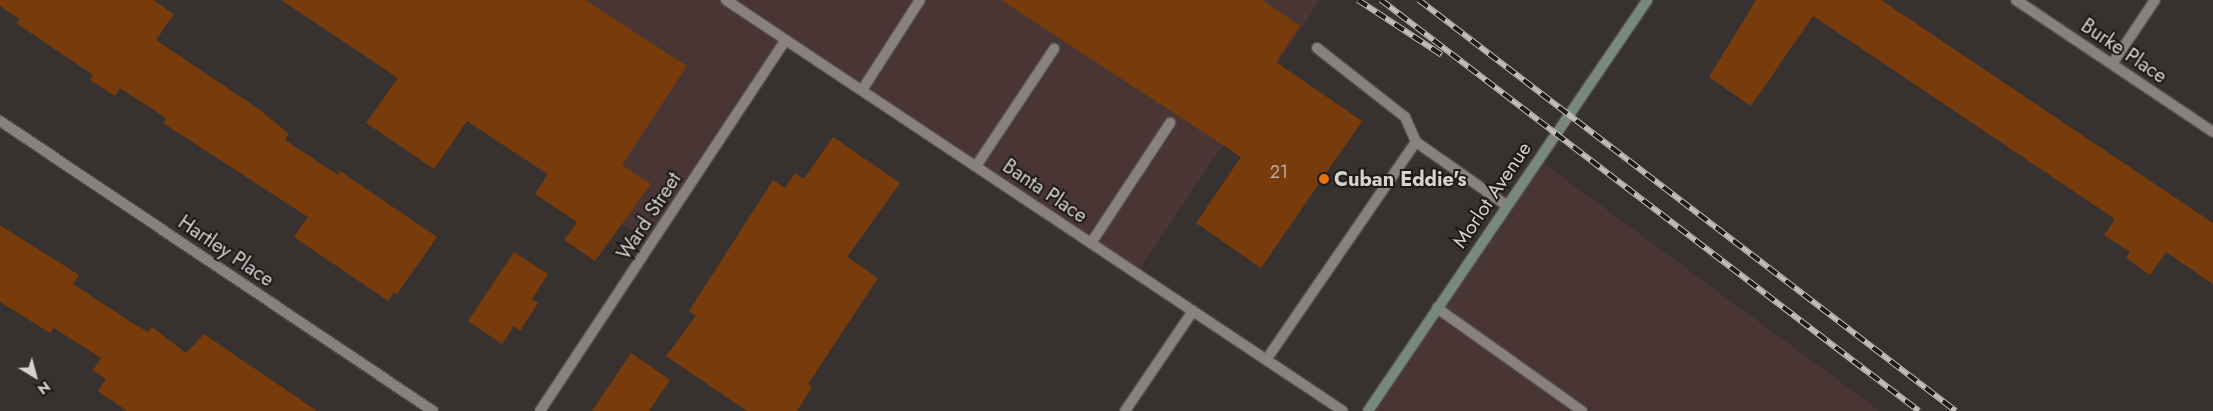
<!DOCTYPE html>
<style>
body{margin:0}
#map{position:relative;width:2213px;height:411px;overflow:hidden;background:#37312f;font-family:Jost,sans-serif}
div>[style]{position:absolute}
[style*='--x']{left:calc(var(--x)*1px);top:calc(var(--y)*1px);width:calc(var(--w)*1px);rotate:calc(var(--a)*1deg)}
.industrial>*{inset:0;background:#493533}
.building>*{inset:0;background:#783c0c}
.roads{filter:drop-shadow(1px 0 #524d4b) drop-shadow(-1px 0 #524d4b) drop-shadow(0 1px #524d4b) drop-shadow(0 -1px #524d4b)}
.lane>*{height:10px;margin:-5px;padding:0 5px;transform-origin:5px;border-radius:5px;background:#88817e}
.street>*{height:10px;margin:-5px;padding:0 5px;transform-origin:5px;border-radius:5px;background:#88817e}
.secondary>*{height:10px;margin:-5px;padding:0 5px;transform-origin:5px;border-radius:5px;background:#78887a}
.rail>*{height:5.5px;margin-top:-2.75px;transform-origin:0;background:repeating-linear-gradient(90deg,#1d1a19 0 11px,#c0bdbb 0 22px);box-sizing:border-box;border-block:1px solid #c0bdbb}
.dots>*{width:14px;height:14px;translate:-50% -50%;box-sizing:border-box;border:2px solid #1d1a19;border-radius:50%}
span{translate:-50% -50%;white-space:nowrap;text-align:center;line-height:1.15;-webkit-text-stroke:4px #1d1a19;paint-order:stroke}
.number-label{font-size:18px;color:#beac9f}
.number-label span{-webkit-text-stroke-width:0}
.street-label{font-size:20px;color:#d5d2d0}
.poi-label{font-size:20px;color:#d5d2d0;font-weight:700}
.left{translate:0 -50%;text-align:left}
.north{position:absolute;left:10px;top:351px;width:50px;height:50px;-webkit-text-stroke:4px #1d1a19;paint-order:stroke;rotate:143deg;font-size:14px;font-weight:700;line-height:20px;text-align:center;color:#d5d2d0}
.north::after{content:'';display:block;margin:auto;width:18px;height:22px;background:#d5d2d0;clip-path:polygon(50% 0,100% 100%,50% 72%,0 100%)}
</style>
<div id="map">
<div class="industrial">
<i style="clip-path:polygon(284px 0,1320px 0,1137px 274px,786px 40px,651px 244px)"></i>
<i style="clip-path:polygon(1538px 159px,1880px 411px,1368px 411px)"></i>
</div>
<div class="building">
<i style="clip-path:polygon(0 0,153px 0,174px 14px,156px 40px,260px 110px,289px 134px,285px 140px,338px 175px,340px 171px,437px 237px,397px 294px,394px 292px,388px 301px,294px 237px,308px 217px,163px 123px,166px 118px,120px 88px,115px 96px,90px 80px,93px 75px,16px 23px,20px 19px,0 6px)"></i>
<i style="clip-path:polygon(281px 0,585px 0,687px 66px,622px 165px,651px 184px,595px 261px,564px 240px,577px 222px,535px 194px,548px 174px,467px 121px,434px 169px,366px 123px,398px 78px)"></i>
<i style="clip-path:polygon(1001px 0,1262px 0,1300px 26px,1276px 62px,1362px 121px,1261px 268px,1196px 223px,1241px 157px)"></i>
<i style="clip-path:polygon(1756px 0,1881px 0,2213px 223px,2213px 284px,2166px 252px,2150px 275px,2126px 258px,2130px 252px,2104px 235px,2115px 219px,1813px 16px,1751px 106px,1709px 77px)"></i>
<i style="clip-path:polygon(833px 137px,900px 183px,847px 257px,878px 278px,808px 384px,812px 387px,797px 411px,747px 411px,666px 356px,696px 316px,689px 311px,773px 180px,785px 188px,795px 173px,804px 179px)"></i>
<i style="clip-path:polygon(0 225px,79px 275px,73px 284px,134px 324px,148px 332px,152px 327px,186px 353px,204px 334px,317px 411px,127px 411px,98px 391px,106px 379px,93px 370px,101px 358px,54px 328px,50px 333px,0 302px)"></i>
<i style="clip-path:polygon(514px 252px,548px 274px,532px 299px,538px 303px,520px 331px,514px 326px,502px 344px,468px 321px)"></i>
<i style="clip-path:polygon(631px 353px,670px 380px,649px 411px,592px 411px)"></i>
</div>
<div class="roads">
<div class="lane">
<i style="--x:1317;--y:48;--w:112;--a:38.1"></i>
<i style="--x:1405;--y:117;--w:27;--a:66"></i>
<i style="--x:862;--y:90;--w:107;--a:-57.2"></i>
<i style="--x:976;--y:166;--w:141;--a:-56.3"></i>
<i style="--x:1091;--y:243;--w:144;--a:-56.6"></i>
<i style="--x:1437;--y:308;--w:178;--a:35.4"></i>
<i style="--x:1266;--y:360;--w:265;--a:-55.5"></i>
<i style="--x:1416;--y:142;--w:110;--a:35"></i>
<i style="--x:1125;--y:411;--w:121;--a:-55.8"></i>
</div>
<div class="street">
<i style="--x:726;--y:0;--w:741;--a:33.67"></i>
<i style="--x:2016;--y:0;--w:237;--a:33.8"></i>
<i style="--x:2112;--y:64;--w:77;--a:-56.1"></i>
<i style="--x:0;--y:121;--w:521;--a:33.81"></i>
<i style="--x:540;--y:411;--w:445;--a:-56.5"></i>
</div>
<div class="secondary">
<i style="--x:1368;--y:411;--w:497;--a:-55.8"></i>
</div>
</div>
<div class="rail">
<i style="--x:1358;--y:0;--w:100;--a:33.2"></i>
<i style="--x:1381;--y:0;--w:677;--a:37.38"></i>
<i style="--x:1419;--y:0;--w:676;--a:37.43"></i>
</div>
<div class="dots">
<i style="left:1324px;top:179px;background:#e8710a"></i>
</div>
<div class="number-label">
<span style="left:1279px;top:172px">21</span>
</div>
<div class="street-label">
<span style="left:2124px;top:51px;rotate:34deg">Burke Place</span>
<span style="left:1045px;top:191px;rotate:34deg">Banta Place</span>
<span style="left:1492px;top:195px;rotate:-56deg">Morlot Avenue</span>
<span style="left:649px;top:216px;rotate:-57deg">Ward Street</span>
<span style="left:226px;top:251px;rotate:34deg">Hartley Place</span>
</div>
<div class="poi-label">
<span class="left" style="left:1334px;top:179px">Cuban Eddie's</span>
</div>
<div class="north">N</div>
</div>
